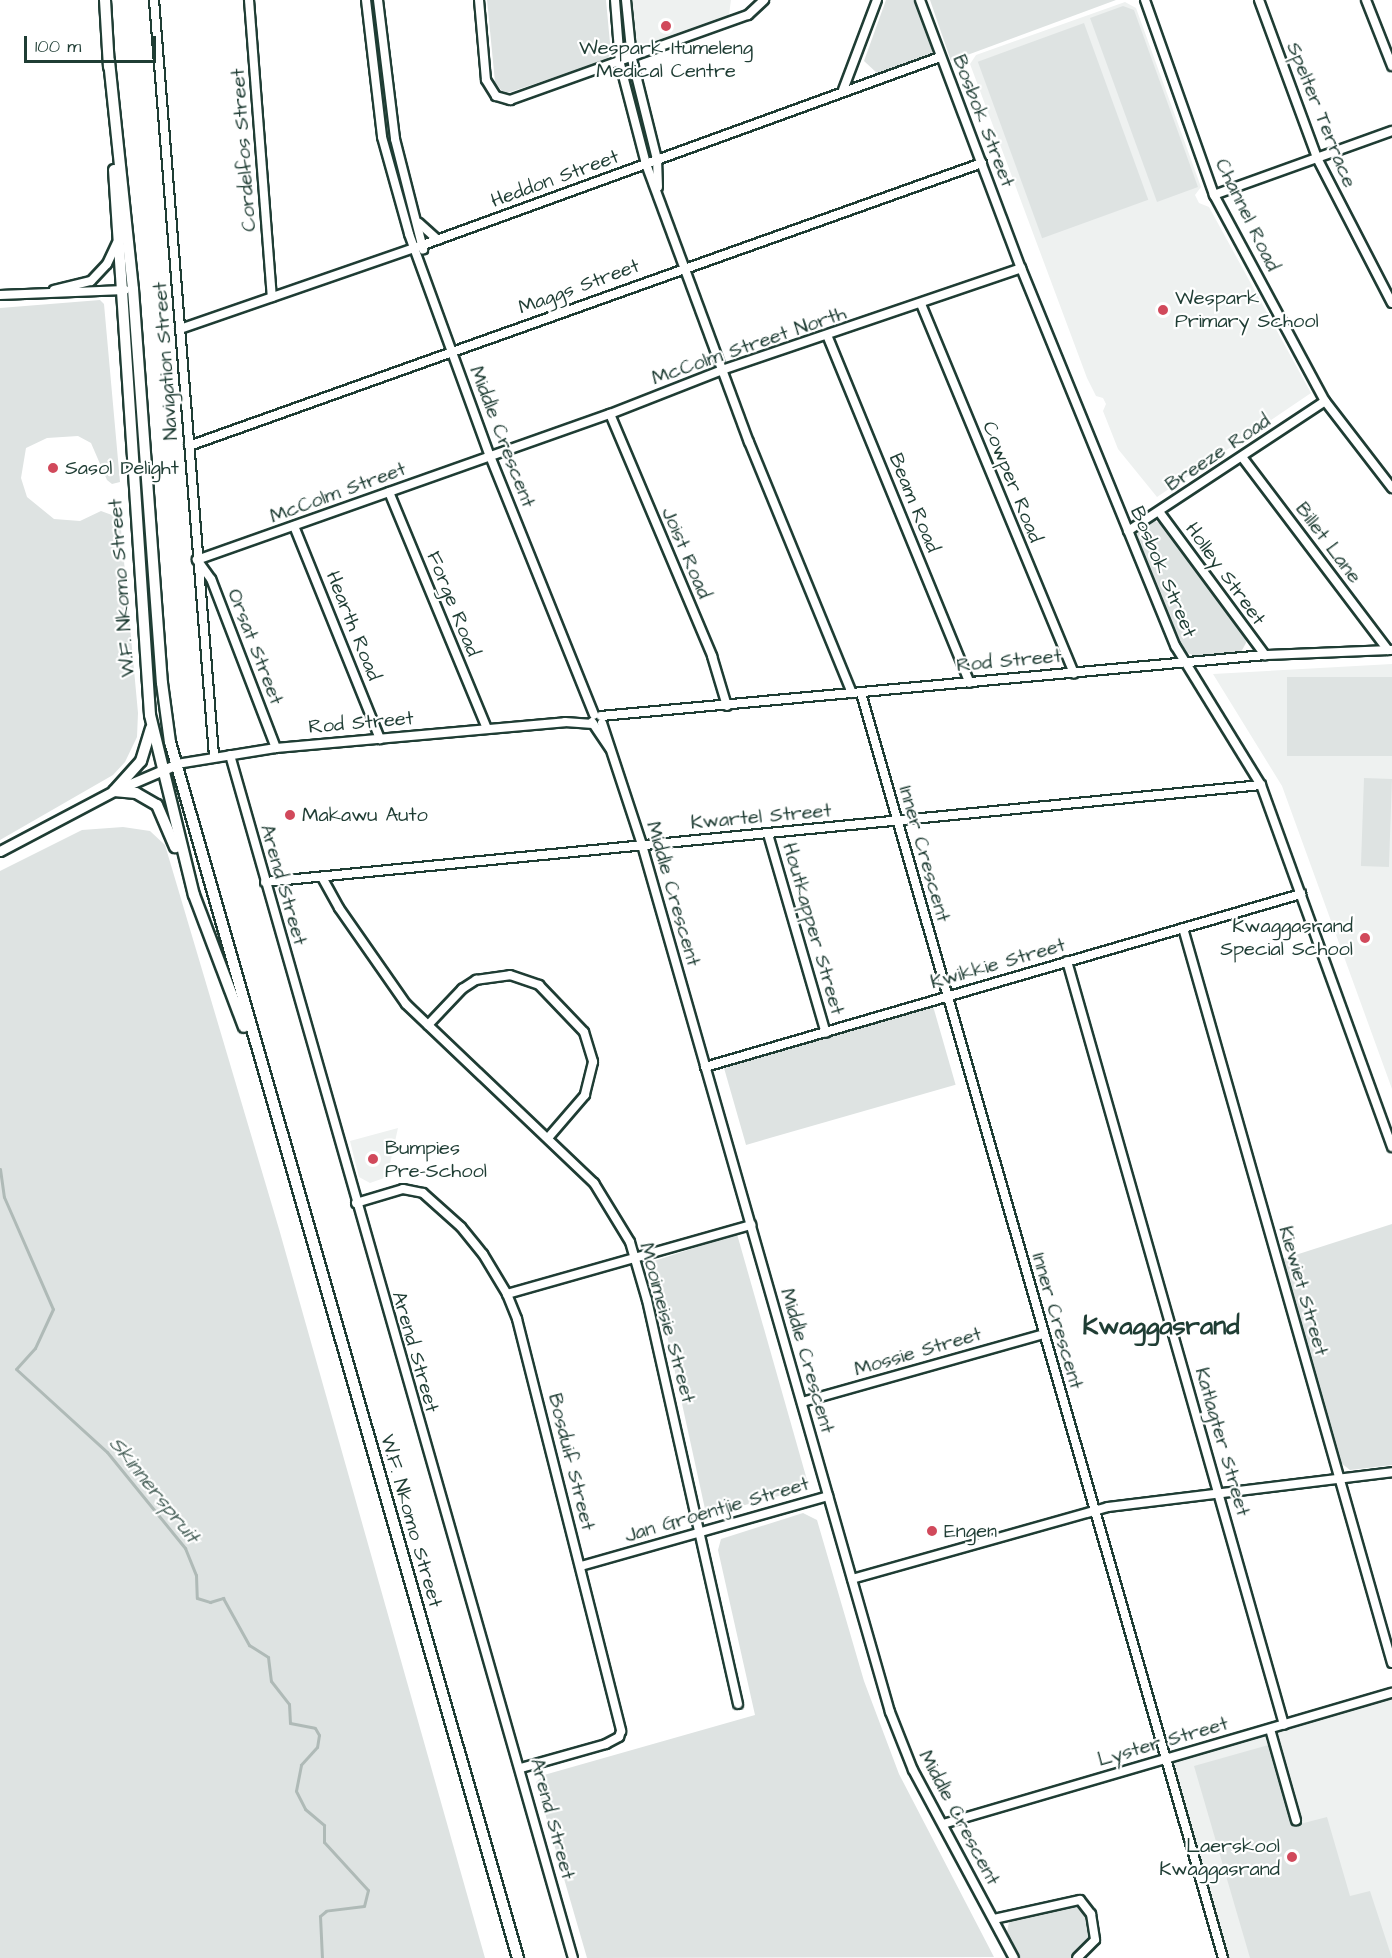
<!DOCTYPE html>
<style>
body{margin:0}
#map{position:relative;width:1392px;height:1958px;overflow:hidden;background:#fff;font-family:"Architects Daughter",sans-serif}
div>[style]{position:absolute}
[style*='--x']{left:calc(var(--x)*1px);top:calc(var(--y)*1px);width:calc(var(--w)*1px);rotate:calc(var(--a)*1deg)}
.built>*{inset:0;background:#eef1f0}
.green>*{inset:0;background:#dee3e2;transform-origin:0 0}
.stream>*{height:3px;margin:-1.5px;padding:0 1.5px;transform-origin:1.5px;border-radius:1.5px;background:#afbab7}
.roads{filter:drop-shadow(2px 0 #1f3d34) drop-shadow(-2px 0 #1f3d34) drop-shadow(0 2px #1f3d34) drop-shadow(0 -2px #1f3d34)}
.minor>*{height:8px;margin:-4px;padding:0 4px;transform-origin:4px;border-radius:4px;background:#fff}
.tertiary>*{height:9px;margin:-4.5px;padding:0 4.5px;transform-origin:4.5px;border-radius:4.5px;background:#fff}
.secondary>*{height:10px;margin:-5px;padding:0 5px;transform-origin:5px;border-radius:5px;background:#fff}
.dots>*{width:16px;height:16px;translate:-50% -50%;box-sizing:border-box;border:3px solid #fff;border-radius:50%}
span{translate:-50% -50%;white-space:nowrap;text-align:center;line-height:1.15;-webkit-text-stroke:4.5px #fff;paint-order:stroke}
.poi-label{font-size:20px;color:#1f3d34}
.left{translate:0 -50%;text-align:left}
.right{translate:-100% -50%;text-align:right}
.street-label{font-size:20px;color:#1f3d34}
.water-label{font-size:21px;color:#4a625b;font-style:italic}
.district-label{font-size:26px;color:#1f3d34;font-weight:700}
.scale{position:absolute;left:24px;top:36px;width:132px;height:27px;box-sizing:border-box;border:3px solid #1f3d34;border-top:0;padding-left:8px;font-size:18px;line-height:21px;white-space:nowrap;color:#1f3d34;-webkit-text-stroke:4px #fff;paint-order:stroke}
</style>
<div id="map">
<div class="built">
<i style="clip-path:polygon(632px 0,731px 0,729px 15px,648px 45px,636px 43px,633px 37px)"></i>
<i style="clip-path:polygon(1125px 2px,1136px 8px,1201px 187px,1195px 195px,1199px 203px,1209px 207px,1311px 393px,1157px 497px,1118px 449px,1103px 411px,1106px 404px,1103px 398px,1096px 396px,1087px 378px,970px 64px,976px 55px)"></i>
<i style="clip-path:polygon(1392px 664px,1392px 1089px,1282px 786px,1213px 674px)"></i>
<i style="clip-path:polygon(398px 1128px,387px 1177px,370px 1183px,359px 1177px,350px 1141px)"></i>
<i style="clip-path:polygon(1392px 1691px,1392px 1958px,1222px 1958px,1163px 1757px)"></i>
</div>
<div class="green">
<i style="clip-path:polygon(487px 0,606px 0,611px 54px,606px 60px,504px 94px,495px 82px)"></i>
<i style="clip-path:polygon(886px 0,916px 0,933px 51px,928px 56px,878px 74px,864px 61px)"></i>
<i style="clip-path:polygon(930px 0,1116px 0,951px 61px)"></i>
<i style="clip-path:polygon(1123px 6px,1134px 10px,1198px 187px,1157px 202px,1090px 18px)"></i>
<i style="left:1084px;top:23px;width:188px;height:113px;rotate:70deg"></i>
<i style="clip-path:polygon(100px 300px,104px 304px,120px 482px,112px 484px,107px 480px,91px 443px,78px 436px,47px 438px,26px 448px,21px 478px,27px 497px,54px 519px,80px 521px,101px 511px,120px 518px,138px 713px,137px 737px,125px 762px,113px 775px,0 840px,0 308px)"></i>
<i style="clip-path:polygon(1155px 521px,1166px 526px,1245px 633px,1246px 643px,1241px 652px,1198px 657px,1185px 652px,1139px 547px,1137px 534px,1141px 526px)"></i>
<i style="left:1392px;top:677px;width:79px;height:105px;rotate:90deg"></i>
<i style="left:1364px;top:778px;width:28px;height:88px;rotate:2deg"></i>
<i style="clip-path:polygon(123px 827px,150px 831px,165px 845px,279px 1229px,485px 1958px,0 1958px,0 871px,82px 830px)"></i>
<i style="left:933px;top:1006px;width:82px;height:218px;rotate:74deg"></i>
<i style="clip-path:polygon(1392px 1224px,1392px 1465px,1350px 1470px,1341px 1463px,1283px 1259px)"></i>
<i style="clip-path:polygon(737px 1234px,807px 1480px,801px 1490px,715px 1513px,705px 1509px,651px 1262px)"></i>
<i style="clip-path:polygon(803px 1513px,817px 1520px,864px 1681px,899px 1774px,994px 1957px,587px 1958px,536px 1782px,544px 1775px,755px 1715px,718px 1550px,721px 1539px)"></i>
<i style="clip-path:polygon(1272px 1744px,1296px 1825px,1327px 1817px,1350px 1896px,1370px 1891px,1392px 1958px,1250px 1958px,1194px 1766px)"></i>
<i style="clip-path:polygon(1075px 1905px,1085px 1914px,1090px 1931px,1086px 1948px,1073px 1958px,1020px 1958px,1007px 1932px,1009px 1922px)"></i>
</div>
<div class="stream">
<i style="--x:0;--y:1169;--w:28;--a:82"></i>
<i style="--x:4;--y:1197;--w:122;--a:66.4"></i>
<i style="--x:53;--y:1309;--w:43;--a:114.8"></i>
<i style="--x:35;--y:1348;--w:28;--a:132"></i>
<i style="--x:16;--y:1369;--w:123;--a:42.4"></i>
<i style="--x:107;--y:1452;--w:124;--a:50.9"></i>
<i style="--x:185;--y:1548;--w:29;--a:68"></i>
<i style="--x:196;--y:1575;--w:23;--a:88"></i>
<i style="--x:197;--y:1598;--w:14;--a:17"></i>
<i style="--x:210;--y:1602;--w:14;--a:-17"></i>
<i style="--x:223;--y:1598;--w:54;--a:61"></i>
<i style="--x:249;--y:1645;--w:22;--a:32"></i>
<i style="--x:268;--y:1657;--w:24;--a:83"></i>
<i style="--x:271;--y:1681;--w:29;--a:52"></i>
<i style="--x:289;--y:1704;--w:19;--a:87"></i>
<i style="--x:290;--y:1723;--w:25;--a:11"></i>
<i style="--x:315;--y:1728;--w:8;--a:60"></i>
<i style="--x:319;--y:1735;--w:12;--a:99"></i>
<i style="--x:317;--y:1747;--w:24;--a:132"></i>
<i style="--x:301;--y:1765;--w:26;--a:101"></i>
<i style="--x:296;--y:1791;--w:20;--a:63"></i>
<i style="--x:305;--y:1809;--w:25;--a:40"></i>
<i style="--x:324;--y:1825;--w:17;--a:90"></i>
<i style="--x:324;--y:1842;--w:65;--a:47.5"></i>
<i style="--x:368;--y:1890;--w:16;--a:104"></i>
<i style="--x:364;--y:1906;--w:38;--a:173"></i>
<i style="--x:326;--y:1911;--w:8;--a:140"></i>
<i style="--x:320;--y:1916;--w:42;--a:87.3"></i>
</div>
<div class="roads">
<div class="minor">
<i style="--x:154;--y:0;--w:758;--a:85.46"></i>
<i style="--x:249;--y:0;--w:298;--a:85.6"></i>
<i style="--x:366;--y:0;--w:138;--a:83.3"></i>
<i style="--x:382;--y:137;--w:101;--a:74.4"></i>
<i style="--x:409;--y:234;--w:236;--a:70"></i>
<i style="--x:490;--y:456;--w:279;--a:68.1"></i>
<i style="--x:378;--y:0;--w:140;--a:83"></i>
<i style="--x:395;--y:139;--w:114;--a:75.7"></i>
<i style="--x:479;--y:0;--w:80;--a:85"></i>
<i style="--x:486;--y:80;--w:19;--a:58"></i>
<i style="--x:496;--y:96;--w:15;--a:16"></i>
<i style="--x:510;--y:100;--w:253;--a:-19.7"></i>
<i style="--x:748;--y:15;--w:22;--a:-43"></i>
<i style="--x:615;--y:0;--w:64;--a:85.5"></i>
<i style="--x:620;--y:64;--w:103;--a:75.4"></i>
<i style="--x:646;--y:164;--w:296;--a:69.7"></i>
<i style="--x:749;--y:442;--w:271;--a:67.7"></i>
<i style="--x:626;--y:0;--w:59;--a:84.2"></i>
<i style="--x:632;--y:59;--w:103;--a:76"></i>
<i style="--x:657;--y:159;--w:28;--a:88"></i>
<i style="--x:920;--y:0;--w:286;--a:69.4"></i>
<i style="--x:1021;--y:268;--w:409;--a:67.8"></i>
<i style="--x:1176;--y:647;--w:162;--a:58.4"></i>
<i style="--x:1261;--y:785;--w:385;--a:70.1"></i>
<i style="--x:1145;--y:0;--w:207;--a:70.5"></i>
<i style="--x:1214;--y:195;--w:234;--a:61.7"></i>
<i style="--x:1325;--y:401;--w:110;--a:52.4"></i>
<i style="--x:1259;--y:0;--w:168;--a:69.8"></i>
<i style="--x:1317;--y:158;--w:163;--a:62.7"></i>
<i style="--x:1366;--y:0;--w:71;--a:68.5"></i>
<i style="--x:843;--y:90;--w:96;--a:-69.3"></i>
<i style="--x:1214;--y:195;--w:189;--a:-19.8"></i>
<i style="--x:419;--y:223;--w:25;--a:42"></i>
<i style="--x:54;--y:290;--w:38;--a:-14"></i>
<i style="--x:91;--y:281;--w:23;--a:-47"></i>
<i style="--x:107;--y:264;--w:23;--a:-65"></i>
<i style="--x:0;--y:295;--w:125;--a:-2.3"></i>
<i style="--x:921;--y:304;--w:400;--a:67.5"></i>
<i style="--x:180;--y:329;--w:257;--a:-19.1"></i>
<i style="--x:423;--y:245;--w:550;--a:-19.98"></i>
<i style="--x:827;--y:335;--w:376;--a:67.7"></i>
<i style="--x:610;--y:414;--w:263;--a:67.1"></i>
<i style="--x:712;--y:656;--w:52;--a:73.3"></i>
<i style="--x:189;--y:446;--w:842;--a:-19.64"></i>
<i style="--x:1242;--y:457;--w:242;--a:52.9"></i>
<i style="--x:389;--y:492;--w:256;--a:67.5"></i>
<i style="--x:1160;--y:513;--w:177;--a:53.5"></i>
<i style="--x:294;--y:526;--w:230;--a:68"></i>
<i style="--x:1128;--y:531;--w:236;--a:-33.4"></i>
<i style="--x:861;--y:693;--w:1316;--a:74.03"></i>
<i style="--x:601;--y:716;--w:667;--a:-5.25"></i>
<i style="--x:1265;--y:655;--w:127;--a:-2.3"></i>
<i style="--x:592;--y:722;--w:32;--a:56"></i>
<i style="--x:602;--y:723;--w:128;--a:71.8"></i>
<i style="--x:642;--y:845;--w:902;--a:74.04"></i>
<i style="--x:890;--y:1712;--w:62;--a:68.4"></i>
<i style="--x:913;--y:1770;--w:213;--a:61.8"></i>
<i style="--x:276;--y:748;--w:181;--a:-111"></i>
<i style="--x:211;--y:579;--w:24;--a:-126"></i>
<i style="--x:197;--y:560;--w:438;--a:-19.5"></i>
<i style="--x:610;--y:414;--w:120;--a:-21.4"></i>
<i style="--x:722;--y:370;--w:316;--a:-18.8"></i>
<i style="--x:230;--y:755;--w:1251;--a:74.09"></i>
<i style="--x:177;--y:764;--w:100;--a:-9.2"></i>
<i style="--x:276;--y:748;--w:290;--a:-5.1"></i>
<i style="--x:565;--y:722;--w:28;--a:4"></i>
<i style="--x:768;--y:834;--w:207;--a:73.8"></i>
<i style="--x:323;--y:879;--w:33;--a:61"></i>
<i style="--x:339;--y:908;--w:117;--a:55.1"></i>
<i style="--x:406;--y:1004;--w:260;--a:43.6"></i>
<i style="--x:594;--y:1183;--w:69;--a:58.6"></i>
<i style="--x:630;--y:1242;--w:60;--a:73.7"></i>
<i style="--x:647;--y:1300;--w:414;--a:77.3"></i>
<i style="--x:265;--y:882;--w:1001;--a:-5.56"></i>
<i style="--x:1183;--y:928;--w:764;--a:74.13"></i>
<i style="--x:1067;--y:961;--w:794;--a:74.14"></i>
<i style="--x:428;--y:1025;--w:50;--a:-46.6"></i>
<i style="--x:462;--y:989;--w:17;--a:-33"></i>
<i style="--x:476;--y:980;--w:34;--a:-8"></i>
<i style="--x:510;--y:975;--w:31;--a:19"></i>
<i style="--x:539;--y:985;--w:65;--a:46.2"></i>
<i style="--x:584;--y:1032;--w:31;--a:73"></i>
<i style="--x:593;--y:1062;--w:34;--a:104"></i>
<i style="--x:585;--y:1095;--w:57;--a:130.7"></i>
<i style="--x:705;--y:1067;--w:621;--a:-16.19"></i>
<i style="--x:356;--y:1203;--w:49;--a:-16.6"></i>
<i style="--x:403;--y:1189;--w:20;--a:11"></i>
<i style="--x:423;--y:1193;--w:51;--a:41.8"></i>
<i style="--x:461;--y:1227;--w:35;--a:51"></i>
<i style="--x:483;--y:1254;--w:47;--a:59"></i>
<i style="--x:507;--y:1294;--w:27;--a:68"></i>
<i style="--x:517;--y:1319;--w:425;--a:75.8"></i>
<i style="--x:621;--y:1731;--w:6;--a:108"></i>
<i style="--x:619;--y:1737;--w:15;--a:152"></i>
<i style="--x:606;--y:1744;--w:88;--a:164.2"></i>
<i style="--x:507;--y:1294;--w:254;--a:-15.8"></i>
<i style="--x:802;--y:1402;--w:251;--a:-15.7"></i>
<i style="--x:581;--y:1566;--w:257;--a:-15.8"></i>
<i style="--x:852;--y:1579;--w:266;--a:-15.7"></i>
<i style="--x:1108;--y:1507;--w:286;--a:-7"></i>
<i style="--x:1270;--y:1729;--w:95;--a:74.1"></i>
<i style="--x:943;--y:1824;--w:468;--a:-16.3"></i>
<i style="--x:994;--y:1919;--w:88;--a:-12.5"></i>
<i style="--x:1080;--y:1900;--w:18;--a:52"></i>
<i style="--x:1091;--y:1914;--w:26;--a:81"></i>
<i style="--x:1095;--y:1940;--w:25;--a:135"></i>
</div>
<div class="tertiary">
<i style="--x:0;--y:851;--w:129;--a:-27.8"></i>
<i style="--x:114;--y:791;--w:69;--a:-23.2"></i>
</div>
<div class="secondary">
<i style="--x:105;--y:0;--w:67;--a:86.6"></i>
<i style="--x:109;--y:61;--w:229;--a:84"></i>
<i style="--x:133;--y:289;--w:395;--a:85.8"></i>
<i style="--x:162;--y:683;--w:60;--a:82.3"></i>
<i style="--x:170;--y:742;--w:1265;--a:74.03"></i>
<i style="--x:114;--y:170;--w:546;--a:86.22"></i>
<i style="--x:150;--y:715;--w:185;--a:76.3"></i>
<i style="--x:194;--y:895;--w:141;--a:69.3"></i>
<i style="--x:114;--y:791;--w:22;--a:5"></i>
<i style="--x:136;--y:793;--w:24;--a:30"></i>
<i style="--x:157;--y:805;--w:46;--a:66.8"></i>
<i style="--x:114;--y:791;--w:40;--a:-48"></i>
<i style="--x:141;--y:761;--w:34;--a:-73"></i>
</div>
</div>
<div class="dots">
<i style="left:666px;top:26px;background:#d1495b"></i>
<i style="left:1163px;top:310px;background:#d1495b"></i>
<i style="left:53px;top:468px;background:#d1495b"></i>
<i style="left:290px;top:815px;background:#d1495b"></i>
<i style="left:1365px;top:938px;background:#d1495b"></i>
<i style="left:373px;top:1159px;background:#d1495b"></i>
<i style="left:932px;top:1531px;background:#d1495b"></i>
<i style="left:1292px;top:1857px;background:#d1495b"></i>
</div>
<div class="poi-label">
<span style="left:666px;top:60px">Wespark Itumeleng<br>Medical Centre</span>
<span class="left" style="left:1175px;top:310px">Wespark<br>Primary School</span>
<span class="left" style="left:65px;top:468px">Sasol Delight</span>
<span class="left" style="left:302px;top:815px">Makawu Auto</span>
<span class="right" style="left:1353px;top:938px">Kwaggasrand<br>Special School</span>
<span class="left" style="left:385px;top:1160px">Bumpies<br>Pre-School</span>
<span class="left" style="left:944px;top:1531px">Engen</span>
<span class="right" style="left:1280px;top:1858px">Laerskool<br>Kwaggasrand</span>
</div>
<div class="street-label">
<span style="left:1321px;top:115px;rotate:68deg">Spelter Terrace</span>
<span style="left:983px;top:121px;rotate:69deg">Bosbok Street</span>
<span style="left:244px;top:150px;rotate:-94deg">Cordelfos Street</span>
<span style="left:555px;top:179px;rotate:-20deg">Heddon Street</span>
<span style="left:1247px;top:215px;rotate:64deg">Channel Road</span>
<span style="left:579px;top:287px;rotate:-20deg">Maggs Street</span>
<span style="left:749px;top:346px;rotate:-19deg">McColm Street North</span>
<span style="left:166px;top:361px;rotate:-94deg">Navigation Street</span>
<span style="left:502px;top:437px;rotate:69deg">Middle Crescent</span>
<span style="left:1218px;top:453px;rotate:-34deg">Breeze Road</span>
<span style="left:1012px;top:482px;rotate:68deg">Cowper Road</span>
<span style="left:338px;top:493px;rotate:-20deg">McColm Street</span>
<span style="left:914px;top:503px;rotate:68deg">Beam Road</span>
<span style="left:1328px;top:543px;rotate:53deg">Billet Lane</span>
<span style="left:686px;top:553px;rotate:67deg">Joist Road</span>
<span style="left:1163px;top:572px;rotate:67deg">Bosbok Street</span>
<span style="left:1225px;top:574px;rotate:54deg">Holley Street</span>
<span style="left:122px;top:588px;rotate:-94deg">W.F. Nkomo Street</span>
<span style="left:453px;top:604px;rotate:68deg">Forge Road</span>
<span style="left:353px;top:626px;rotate:68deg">Hearth Road</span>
<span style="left:255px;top:647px;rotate:69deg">Orsat Street</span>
<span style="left:1009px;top:661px;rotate:-5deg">Rod Street</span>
<span style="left:361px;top:723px;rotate:-5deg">Rod Street</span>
<span style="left:761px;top:817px;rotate:-5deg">Kwartel Street</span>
<span style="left:924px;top:854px;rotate:74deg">Inner Crescent</span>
<span style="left:283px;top:885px;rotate:74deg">Arend Street</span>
<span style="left:673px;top:894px;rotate:74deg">Middle Crescent</span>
<span style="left:813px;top:929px;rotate:74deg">Houtkapper Street</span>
<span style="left:998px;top:964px;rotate:-16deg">Kwikkie Street</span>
<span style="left:1303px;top:1291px;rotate:74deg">Kiewiet Street</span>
<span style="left:1057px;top:1321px;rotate:74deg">Inner Crescent</span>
<span style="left:667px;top:1323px;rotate:75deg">Mooimeisie Street</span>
<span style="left:415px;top:1352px;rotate:74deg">Arend Street</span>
<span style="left:918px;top:1352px;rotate:-16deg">Mossie Street</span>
<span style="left:807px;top:1361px;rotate:74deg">Middle Crescent</span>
<span style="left:1222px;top:1442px;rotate:74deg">Katlagter Street</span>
<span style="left:571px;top:1462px;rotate:76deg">Bosduif Street</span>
<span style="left:717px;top:1510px;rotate:-16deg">Jan Groentjie Street</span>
<span style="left:411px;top:1521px;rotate:74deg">W.F. Nkomo Street</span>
<span style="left:1163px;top:1742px;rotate:-16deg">Lyster Street</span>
<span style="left:959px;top:1818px;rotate:62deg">Middle Crescent</span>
<span style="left:552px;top:1819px;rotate:75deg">Arend Street</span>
</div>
<div class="water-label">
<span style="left:154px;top:1490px;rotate:51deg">Skinnerspruit</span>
</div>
<div class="district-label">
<span style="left:1161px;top:1327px">Kwaggasrand</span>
</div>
<div class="scale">100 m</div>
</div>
